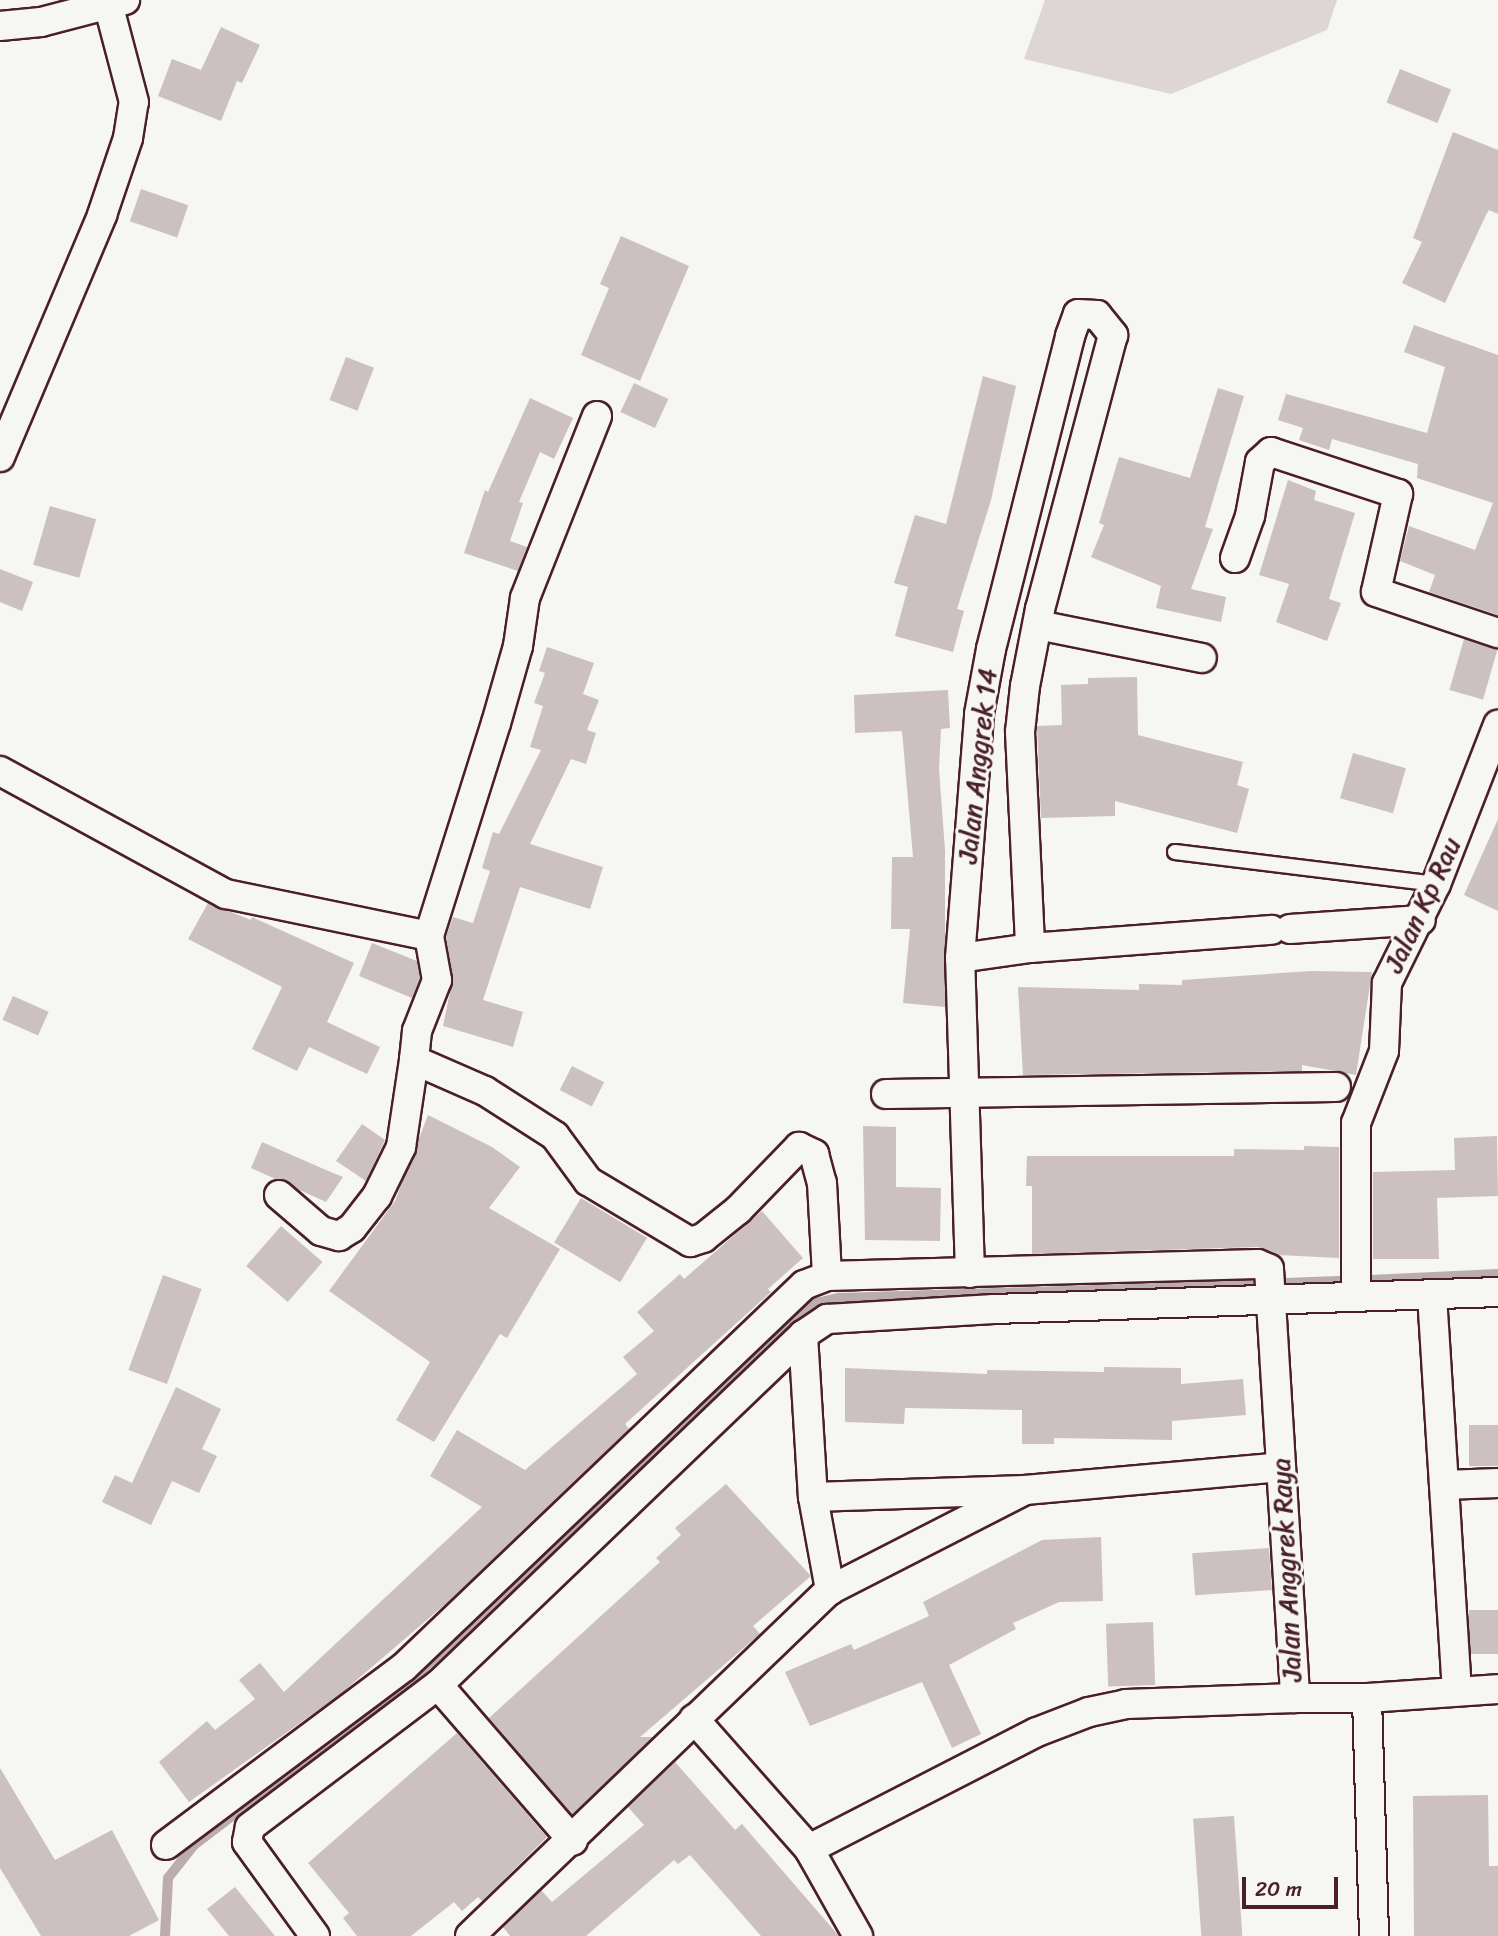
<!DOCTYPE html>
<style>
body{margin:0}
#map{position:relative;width:1498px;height:1936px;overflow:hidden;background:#f6f6f2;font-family:Sriracha,sans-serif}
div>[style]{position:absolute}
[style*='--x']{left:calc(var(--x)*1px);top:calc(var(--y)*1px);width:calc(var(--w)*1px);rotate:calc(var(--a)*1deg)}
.green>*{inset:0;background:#ddd6d5}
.stream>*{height:10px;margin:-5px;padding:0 5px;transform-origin:5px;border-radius:5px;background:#bbadae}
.building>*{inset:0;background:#ccc1c0;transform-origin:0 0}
.roads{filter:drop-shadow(2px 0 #4a1f2b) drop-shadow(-2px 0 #4a1f2b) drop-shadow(0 2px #4a1f2b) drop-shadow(0 -2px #4a1f2b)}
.lane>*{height:14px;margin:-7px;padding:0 7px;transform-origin:7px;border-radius:7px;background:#f6f6f2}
.street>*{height:28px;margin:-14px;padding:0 14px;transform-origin:14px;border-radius:14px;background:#f6f6f2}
span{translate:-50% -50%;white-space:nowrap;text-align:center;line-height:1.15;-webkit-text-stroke:6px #f6f6f2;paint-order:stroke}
.street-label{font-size:26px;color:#4a1f2b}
.scale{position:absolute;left:1242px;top:1877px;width:96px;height:32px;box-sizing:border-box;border:4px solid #4a1f2b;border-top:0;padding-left:9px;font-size:21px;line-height:24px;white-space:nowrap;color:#4a1f2b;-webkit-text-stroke:5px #f6f6f2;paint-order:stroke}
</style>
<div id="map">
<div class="green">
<i style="clip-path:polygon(1045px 0,1337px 0,1327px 30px,1171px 94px,1024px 59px)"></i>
</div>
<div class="stream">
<i style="--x:1370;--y:1280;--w:128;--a:-2.7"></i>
<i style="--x:1285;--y:1283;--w:54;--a:-2.1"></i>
<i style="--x:165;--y:1936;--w:58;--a:-87"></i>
<i style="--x:168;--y:1878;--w:42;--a:-51.8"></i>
<i style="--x:194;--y:1845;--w:268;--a:-37.3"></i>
<i style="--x:407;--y:1683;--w:202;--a:-42"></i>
<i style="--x:557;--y:1548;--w:353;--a:-43.7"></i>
<i style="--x:812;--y:1304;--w:28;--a:-13"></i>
<i style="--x:839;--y:1298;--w:412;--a:-1.8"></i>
</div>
<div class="building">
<i style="clip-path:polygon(221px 27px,260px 45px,242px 83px,237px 81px,221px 121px,158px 96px,172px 59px,201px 70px)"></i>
<i style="left:1400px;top:69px;width:55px;height:36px;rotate:22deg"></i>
<i style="clip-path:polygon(1453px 132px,1498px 150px,1498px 214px,1489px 210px,1486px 215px,1445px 303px,1402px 283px,1422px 242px,1413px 238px)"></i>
<i style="left:141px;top:189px;width:50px;height:34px;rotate:19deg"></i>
<i style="clip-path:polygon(621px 236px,689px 266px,640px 381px,581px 355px,609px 288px,600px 284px)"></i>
<i style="clip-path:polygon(1414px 325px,1498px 355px,1498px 615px,1429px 592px,1435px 575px,1400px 561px,1409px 526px,1475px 550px,1493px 503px,1417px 478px,1418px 464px,1332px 439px,1329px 450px,1299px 440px,1303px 428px,1278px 420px,1286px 394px,1427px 433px,1445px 367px,1404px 352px)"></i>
<i style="left:346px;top:357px;width:30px;height:46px;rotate:21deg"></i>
<i style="clip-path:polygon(983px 376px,1016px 386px,991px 500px,957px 609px,964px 611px,953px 652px,895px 636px,908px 587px,894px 583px,915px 515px,946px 524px)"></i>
<i style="left:634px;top:383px;width:38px;height:32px;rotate:25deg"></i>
<i style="clip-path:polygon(1218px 388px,1244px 396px,1205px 527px,1213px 529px,1191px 589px,1226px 597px,1221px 622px,1156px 608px,1161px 586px,1091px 557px,1104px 525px,1099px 523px,1119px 457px,1190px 478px)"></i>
<i style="clip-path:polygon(530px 398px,573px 418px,554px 459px,540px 452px,519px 502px,523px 503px,510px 541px,527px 547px,518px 571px,464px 553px,485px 490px,488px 492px)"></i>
<i style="clip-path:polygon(1288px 480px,1316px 491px,1314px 500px,1355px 513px,1329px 599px,1341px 603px,1327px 641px,1276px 622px,1289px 584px,1259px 575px)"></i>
<i style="left:50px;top:506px;width:48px;height:61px;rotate:16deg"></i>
<i style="clip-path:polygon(0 569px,33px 582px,22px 611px,0 602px)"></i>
<i style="left:1464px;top:639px;width:35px;height:53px;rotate:16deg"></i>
<i style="clip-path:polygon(547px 647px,594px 663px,583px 694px,599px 700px,587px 730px,596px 733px,586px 764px,571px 759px,530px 844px,603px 867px,590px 909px,520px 887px,483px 1000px,523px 1012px,513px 1047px,443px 1026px,453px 978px,446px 937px,453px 917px,473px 923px,490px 871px,482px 868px,493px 832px,499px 834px,541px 750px,530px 747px,543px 706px,534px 703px,545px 673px,539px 671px)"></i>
<i style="clip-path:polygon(1137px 677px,1138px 735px,1243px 762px,1237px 785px,1249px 789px,1237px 833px,1115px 801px,1115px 816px,1041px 818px,1037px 726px,1062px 725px,1061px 685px,1088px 684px,1088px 678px)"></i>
<i style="clip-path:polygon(948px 690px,950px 728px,941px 729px,939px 769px,945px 850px,945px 1007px,903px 1003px,910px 929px,891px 929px,892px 857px,913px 857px,902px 731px,855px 733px,854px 695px)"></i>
<i style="left:1353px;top:753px;width:55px;height:47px;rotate:16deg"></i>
<i style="clip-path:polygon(1498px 819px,1498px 911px,1464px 895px)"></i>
<i style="clip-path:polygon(208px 903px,251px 920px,252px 917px,354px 963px,327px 1022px,380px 1047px,367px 1074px,309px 1047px,297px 1071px,252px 1049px,282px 987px,188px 939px)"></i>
<i style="clip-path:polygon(372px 943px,417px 961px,420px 978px,412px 998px,359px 976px)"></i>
<i style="clip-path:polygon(1311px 971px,1372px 972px,1356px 1075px,1302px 1065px,1302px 1071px,1023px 1075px,1018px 987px,1139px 990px,1139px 984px,1182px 985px,1182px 980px)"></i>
<i style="left:13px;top:996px;width:39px;height:26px;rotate:24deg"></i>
<i style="left:572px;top:1066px;width:36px;height:27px;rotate:27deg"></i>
<i style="clip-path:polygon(428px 1115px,492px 1147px,520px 1167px,489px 1208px,560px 1249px,507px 1338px,500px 1334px,434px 1442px,396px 1420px,430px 1362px,329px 1291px,395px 1201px)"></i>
<i style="clip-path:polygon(362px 1124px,385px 1140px,366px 1181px,336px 1161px)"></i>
<i style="clip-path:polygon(863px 1126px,896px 1127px,896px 1187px,941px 1188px,940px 1241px,865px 1240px)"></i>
<i style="clip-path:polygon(1497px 1136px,1498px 1196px,1437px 1198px,1439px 1259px,1373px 1259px,1373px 1172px,1455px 1170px,1454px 1138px)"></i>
<i style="clip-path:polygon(262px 1142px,326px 1170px,343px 1177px,326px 1202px,251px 1168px)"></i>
<i style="clip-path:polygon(1304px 1146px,1339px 1147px,1339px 1258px,1278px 1255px,1258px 1247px,1032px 1254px,1032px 1186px,1026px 1186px,1027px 1156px,1234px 1156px,1234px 1149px,1304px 1150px)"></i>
<i style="left:581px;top:1198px;width:77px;height:52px;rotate:31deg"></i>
<i style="clip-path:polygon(762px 1211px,803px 1258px,768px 1289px,771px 1292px,625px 1424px,629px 1429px,449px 1601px,338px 1696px,189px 1802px,159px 1762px,207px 1721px,215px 1730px,255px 1699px,239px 1680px,260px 1663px,284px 1692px,482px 1507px,430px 1476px,457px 1430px,525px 1470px,637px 1374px,623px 1357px,654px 1331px,637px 1312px,680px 1274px,684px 1279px)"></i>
<i style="left:281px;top:1226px;width:55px;height:53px;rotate:41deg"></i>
<i style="left:163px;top:1275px;width:41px;height:101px;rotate:20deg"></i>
<i style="clip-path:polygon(1104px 1367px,1181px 1368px,1181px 1384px,1243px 1379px,1246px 1415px,1172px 1421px,1172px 1440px,1054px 1438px,1054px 1444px,1022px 1444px,1022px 1410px,905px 1408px,904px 1424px,845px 1422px,845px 1368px,987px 1374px,987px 1370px,1104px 1372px)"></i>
<i style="clip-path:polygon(176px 1387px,221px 1409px,202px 1449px,217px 1456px,199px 1493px,172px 1481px,151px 1525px,102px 1502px,115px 1475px,132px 1483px)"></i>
<i style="left:1498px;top:1425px;width:41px;height:29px;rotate:90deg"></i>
<i style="clip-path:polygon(726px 1484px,811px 1576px,753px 1626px,760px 1634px,640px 1737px,653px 1737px,572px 1815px,489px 1718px,660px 1562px,656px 1558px,681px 1535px,675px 1528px)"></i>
<i style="clip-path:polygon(1101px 1537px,1103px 1601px,1059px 1602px,1013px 1623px,1016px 1629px,949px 1665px,981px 1734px,952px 1748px,922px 1682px,810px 1726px,785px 1672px,851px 1644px,854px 1650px,929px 1616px,923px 1602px,1042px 1540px)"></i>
<i style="left:1269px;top:1548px;width:42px;height:77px;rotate:86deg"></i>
<i style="left:1498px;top:1610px;width:44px;height:29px;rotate:90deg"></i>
<i style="left:1153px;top:1622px;width:63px;height:47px;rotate:88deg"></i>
<i style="clip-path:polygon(457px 1733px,547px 1837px,482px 1901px,478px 1897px,462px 1911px,454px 1902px,411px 1936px,357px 1936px,343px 1918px,349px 1913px,308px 1863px)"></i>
<i style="clip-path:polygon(675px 1762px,735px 1830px,742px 1824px,839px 1936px,761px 1936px,690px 1855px,678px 1864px,674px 1860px,586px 1936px,510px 1936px,503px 1927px,541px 1890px,552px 1902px,644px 1825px,628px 1807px)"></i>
<i style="clip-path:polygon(0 1768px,55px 1860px,112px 1830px,159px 1920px,129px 1936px,41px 1936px,0 1868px)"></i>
<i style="clip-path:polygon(1488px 1795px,1489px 1866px,1498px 1866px,1498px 1936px,1414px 1936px,1413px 1796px)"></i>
<i style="left:1234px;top:1816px;width:120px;height:41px;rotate:86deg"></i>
<i style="clip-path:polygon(235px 1887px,275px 1936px,229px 1936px,207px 1909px)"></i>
</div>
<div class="roads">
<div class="lane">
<i style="--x:1175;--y:852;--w:263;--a:7"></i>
</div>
<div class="street">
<i style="--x:0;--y:26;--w:41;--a:-5.6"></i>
<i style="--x:41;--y:22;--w:87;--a:-14.7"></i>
<i style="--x:597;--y:416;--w:196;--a:111.6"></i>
<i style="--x:525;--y:598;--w:49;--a:98.3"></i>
<i style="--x:518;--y:646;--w:80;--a:105.9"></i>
<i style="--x:496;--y:723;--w:223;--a:107.5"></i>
<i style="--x:429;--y:936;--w:45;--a:79.7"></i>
<i style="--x:437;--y:980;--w:55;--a:111.4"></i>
<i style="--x:417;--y:1031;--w:29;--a:96"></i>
<i style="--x:414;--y:1060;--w:77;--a:23.6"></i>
<i style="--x:485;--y:1091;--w:83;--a:32.7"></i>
<i style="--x:555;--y:1136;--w:56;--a:53.7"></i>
<i style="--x:588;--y:1181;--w:119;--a:30.9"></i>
<i style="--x:690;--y:1242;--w:14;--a:-17"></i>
<i style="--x:703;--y:1238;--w:45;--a:-38.7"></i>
<i style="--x:738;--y:1210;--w:88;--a:-45.9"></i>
<i style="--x:799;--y:1147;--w:17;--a:25"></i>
<i style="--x:814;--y:1154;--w:30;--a:75"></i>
<i style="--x:822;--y:1183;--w:93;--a:86.9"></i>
<i style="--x:0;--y:457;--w:263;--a:-67.1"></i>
<i style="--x:102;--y:215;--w:81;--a:-71.3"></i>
<i style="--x:128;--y:138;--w:36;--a:-81"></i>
<i style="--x:134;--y:102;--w:106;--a:-104.8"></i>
<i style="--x:1235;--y:558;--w:45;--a:-70.3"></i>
<i style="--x:1250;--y:516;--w:55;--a:-79.5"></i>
<i style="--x:1260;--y:462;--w:15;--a:-42"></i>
<i style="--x:1271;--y:452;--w:134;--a:18.3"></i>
<i style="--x:1398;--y:494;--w:100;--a:102.7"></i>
<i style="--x:1376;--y:592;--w:129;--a:18.6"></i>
<i style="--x:1038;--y:625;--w:167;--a:11.4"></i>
<i style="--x:0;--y:771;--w:257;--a:28.6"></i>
<i style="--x:226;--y:894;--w:207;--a:11.7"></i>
<i style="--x:1290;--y:929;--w:131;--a:-3.9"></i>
<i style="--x:960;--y:958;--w:71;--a:-8.1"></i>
<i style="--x:1030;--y:948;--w:242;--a:-4.3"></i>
<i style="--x:886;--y:1094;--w:450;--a:-0.9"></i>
<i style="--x:279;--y:1195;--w:55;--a:40.6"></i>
<i style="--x:321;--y:1231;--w:19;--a:16"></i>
<i style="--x:339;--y:1236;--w:15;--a:-32"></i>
<i style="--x:352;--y:1228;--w:41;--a:-52"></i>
<i style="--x:377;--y:1196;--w:55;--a:-63.9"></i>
<i style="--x:401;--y:1147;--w:88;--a:-81.5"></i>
<i style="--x:970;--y:1273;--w:315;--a:-91.8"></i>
<i style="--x:960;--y:958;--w:245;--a:-85.5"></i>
<i style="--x:979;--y:714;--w:66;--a:-79.5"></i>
<i style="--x:991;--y:649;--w:323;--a:-75.8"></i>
<i style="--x:1070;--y:336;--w:23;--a:-70"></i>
<i style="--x:1078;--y:314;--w:19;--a:3"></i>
<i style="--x:1097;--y:315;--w:26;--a:51"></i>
<i style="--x:1113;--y:335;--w:284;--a:104.9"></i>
<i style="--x:1040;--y:609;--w:78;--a:101"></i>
<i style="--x:1025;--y:686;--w:46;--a:96.2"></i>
<i style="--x:1020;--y:732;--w:216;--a:87.3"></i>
<i style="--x:1432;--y:1295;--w:397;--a:86.4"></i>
<i style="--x:1356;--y:1296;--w:173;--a:-90"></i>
<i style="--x:1356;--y:1123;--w:77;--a:-68.7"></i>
<i style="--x:1384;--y:1051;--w:68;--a:-87.5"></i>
<i style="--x:1387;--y:983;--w:110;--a:-63.7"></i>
<i style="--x:1436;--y:884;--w:171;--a:-68.7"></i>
<i style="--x:803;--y:1335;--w:162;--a:86.5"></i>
<i style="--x:813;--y:1497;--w:95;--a:79.6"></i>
<i style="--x:1444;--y:1485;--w:54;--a:-2.1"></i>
<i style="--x:813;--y:1497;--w:212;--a:-1.9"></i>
<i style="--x:1025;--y:1490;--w:257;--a:-5.1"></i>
<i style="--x:438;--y:1685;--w:206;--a:49.1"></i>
<i style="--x:1367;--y:1698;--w:131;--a:-3.9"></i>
<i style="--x:694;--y:1719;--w:174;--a:48.5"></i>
<i style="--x:809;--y:1849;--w:100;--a:60.6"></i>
<i style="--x:166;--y:1845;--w:297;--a:-36.8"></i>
<i style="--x:404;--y:1667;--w:553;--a:-43.68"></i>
<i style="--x:804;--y:1285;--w:25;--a:-21"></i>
<i style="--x:827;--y:1276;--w:431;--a:-1.6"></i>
<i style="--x:1258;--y:1264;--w:12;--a:24"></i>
<i style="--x:1269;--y:1269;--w:430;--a:86.5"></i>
<i style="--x:1295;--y:1698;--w:72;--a:0"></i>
<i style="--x:1367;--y:1698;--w:238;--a:88.3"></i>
<i style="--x:809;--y:1849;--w:256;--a:-27.2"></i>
<i style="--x:1037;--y:1732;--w:56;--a:-21"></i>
<i style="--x:1089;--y:1712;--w:38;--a:-12"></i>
<i style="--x:1126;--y:1704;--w:169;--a:-2"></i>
<i style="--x:315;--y:1936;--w:116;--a:-125.9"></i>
<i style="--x:247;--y:1842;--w:15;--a:-79"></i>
<i style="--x:250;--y:1827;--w:236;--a:-37.1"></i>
<i style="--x:438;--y:1685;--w:506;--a:-43.8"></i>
<i style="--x:803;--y:1335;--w:29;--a:-34"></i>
<i style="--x:827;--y:1319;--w:167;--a:-3.4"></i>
<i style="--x:994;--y:1309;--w:504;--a:-1.93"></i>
<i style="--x:470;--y:1936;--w:499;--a:-43.9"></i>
<i style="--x:830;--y:1590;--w:219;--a:-27.1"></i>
</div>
</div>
<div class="street-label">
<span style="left:978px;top:766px;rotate:-84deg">Jalan Anggrek 14</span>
<span style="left:1423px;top:905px;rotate:-65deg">Jalan Kp Rau</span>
<span style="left:1287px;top:1570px;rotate:-93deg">Jalan Anggrek Raya</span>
</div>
<div class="scale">20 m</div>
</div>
